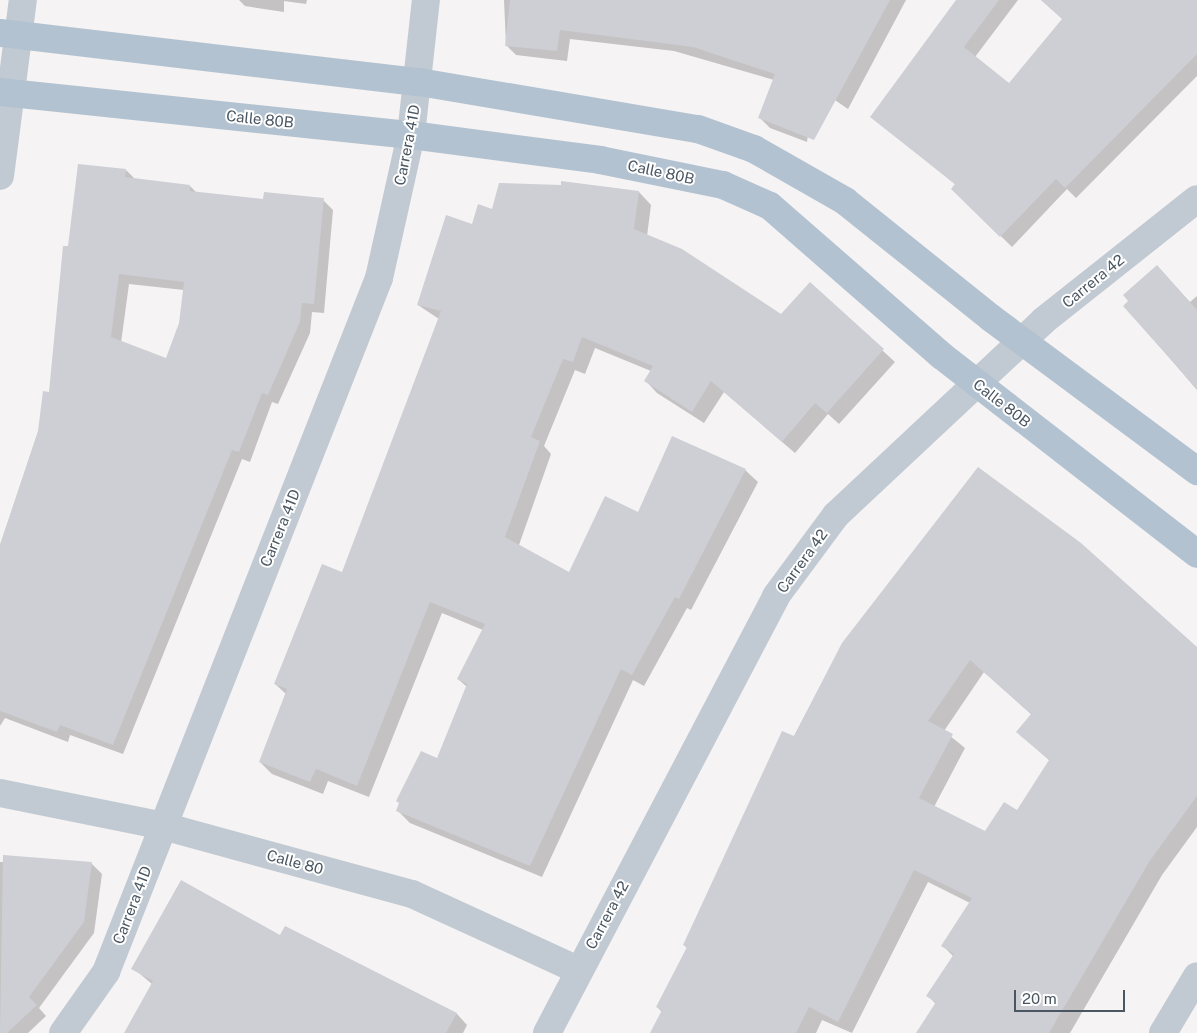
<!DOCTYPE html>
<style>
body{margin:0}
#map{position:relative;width:1197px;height:1033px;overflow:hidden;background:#f5f3f3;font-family:"Public Sans",sans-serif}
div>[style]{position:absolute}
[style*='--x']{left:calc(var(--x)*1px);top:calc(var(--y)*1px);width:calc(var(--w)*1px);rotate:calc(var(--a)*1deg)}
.shadow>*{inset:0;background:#0003}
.building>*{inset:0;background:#cdcfd5}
.minor>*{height:28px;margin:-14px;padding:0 14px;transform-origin:14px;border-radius:14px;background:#c1cad2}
.major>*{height:28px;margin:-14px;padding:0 14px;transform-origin:14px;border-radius:14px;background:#b3c2d1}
span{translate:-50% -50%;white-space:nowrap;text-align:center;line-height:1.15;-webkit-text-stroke:4px #fff;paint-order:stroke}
.street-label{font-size:15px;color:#4a5661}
.scale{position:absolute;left:1014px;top:990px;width:111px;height:22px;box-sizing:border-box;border:2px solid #4a5661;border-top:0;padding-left:6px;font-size:15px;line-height:18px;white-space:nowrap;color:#4a5661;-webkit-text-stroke:4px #fff;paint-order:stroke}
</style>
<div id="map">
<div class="shadow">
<i style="clip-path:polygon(239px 0,307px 0,306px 4px,284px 1px,284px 12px,245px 6px)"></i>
<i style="clip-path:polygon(504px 0,825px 0,807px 142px,770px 128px,760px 118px,774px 80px,674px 51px,570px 39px,567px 61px,516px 55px,506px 45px)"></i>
<i style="clip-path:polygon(851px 0,906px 0,848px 109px,826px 94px)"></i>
<i style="clip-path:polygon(958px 0,1018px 0,975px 57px,1009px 84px,1064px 20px,1041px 0,1197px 0,1197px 76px,1076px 198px,1067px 189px,1012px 247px,953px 189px,956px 185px,872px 117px)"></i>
<i style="clip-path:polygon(evenodd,126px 170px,136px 180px,190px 186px,197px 193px,264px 201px,323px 200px,333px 210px,324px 313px,312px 312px,310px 333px,278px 404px,272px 402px,250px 462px,242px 459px,123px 754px,70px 735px,68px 742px,5px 718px,0 726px,0 545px,51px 394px,69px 247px,126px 170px,129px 284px,184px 290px,180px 323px,167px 360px,121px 343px,129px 284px)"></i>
<i style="clip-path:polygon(639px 192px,651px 205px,647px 236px,782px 316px,810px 284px,895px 362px,839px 424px,828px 414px,795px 453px,724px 392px,704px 423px,657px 393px,645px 380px,651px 371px,595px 348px,585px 374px,575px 370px,544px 446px,551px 454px,519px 545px,569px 574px,638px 513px,745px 470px,758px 482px,691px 610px,687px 608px,644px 686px,633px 680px,542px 877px,410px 823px,398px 811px,438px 760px,467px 687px,458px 679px,483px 630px,442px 613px,369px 797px,328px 781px,323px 794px,272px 774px,260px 762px,286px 694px,275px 684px,342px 574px,439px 319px,418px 305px,473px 225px,493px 210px)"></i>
<i style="clip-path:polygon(1157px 267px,1190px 302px,1197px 296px,1197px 390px,1125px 306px)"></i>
<i style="clip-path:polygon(evenodd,843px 643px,1197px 648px,1197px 827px,1162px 875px,1070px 1033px,917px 1033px,936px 1004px,928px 996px,953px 956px,943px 946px,970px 903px,928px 882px,852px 1033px,822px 1020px,816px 1033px,652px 1033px,662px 1012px,657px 1007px,687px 948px,684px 945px,843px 643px,984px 672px,1032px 715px,1018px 732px,1050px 761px,1018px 812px,986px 832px,934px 807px,965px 748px,944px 731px,984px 672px)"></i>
<i style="clip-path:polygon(0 862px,91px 863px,102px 874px,94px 933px,39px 1008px,46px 1016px,28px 1033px,0 1033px)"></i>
<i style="clip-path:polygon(286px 927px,457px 1014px,467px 1025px,463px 1033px,125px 1033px,152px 984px,133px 968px,280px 937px)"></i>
</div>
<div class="building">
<i style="clip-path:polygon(510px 0,890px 0,814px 140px,758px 118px,775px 74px,693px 47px,560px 30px,557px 51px,505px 46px)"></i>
<i style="clip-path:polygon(956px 0,999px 0,964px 47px,1009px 83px,1062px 19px,1041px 0,1197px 0,1197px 54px,1065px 188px,1056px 179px,1000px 237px,951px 189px,955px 184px,870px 117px)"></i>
<i style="clip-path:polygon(evenodd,78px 164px,126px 169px,125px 177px,190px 185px,190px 191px,263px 199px,264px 192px,324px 198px,314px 304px,302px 303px,300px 322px,268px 395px,262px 393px,239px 452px,232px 450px,113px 745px,60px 725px,57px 732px,0 711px,0 545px,38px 431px,43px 391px,49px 392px,63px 246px,68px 246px,78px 164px,119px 274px,184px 282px,179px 323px,166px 358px,111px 337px,119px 274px)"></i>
<i style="clip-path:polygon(561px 181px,639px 191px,634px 229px,682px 249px,781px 314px,810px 282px,884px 349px,827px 413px,815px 403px,782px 442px,711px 381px,692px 412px,644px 381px,653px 366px,582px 337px,573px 362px,563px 359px,531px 437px,540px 441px,505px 537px,569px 572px,605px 496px,638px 512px,672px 436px,746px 469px,679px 599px,675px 597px,632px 675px,621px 669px,530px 866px,396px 811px,399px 803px,396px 801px,421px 751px,437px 758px,467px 684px,457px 679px,485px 624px,430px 602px,357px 786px,316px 769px,310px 782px,259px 762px,287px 689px,274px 684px,322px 564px,342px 572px,441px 311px,417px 305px,446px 215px,472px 224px,478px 204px,492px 209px,499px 183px,561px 185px)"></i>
<i style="clip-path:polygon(1157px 265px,1197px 310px,1197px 389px,1123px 306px,1128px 301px,1123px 295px)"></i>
<i style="clip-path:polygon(evenodd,978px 467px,1081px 543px,1197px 647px,1197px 796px,1149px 862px,1049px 1033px,916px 1033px,936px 1002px,926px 996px,954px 954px,941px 946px,972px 898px,914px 870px,838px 1022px,809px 1007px,796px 1033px,650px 1033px,662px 1010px,656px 1007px,687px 947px,683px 945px,782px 731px,794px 736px,842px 643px,978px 467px,970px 660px,1031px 714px,1016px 732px,1049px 760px,1017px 810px,1004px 802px,985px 831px,919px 798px,953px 734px,928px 721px,970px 660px)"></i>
<i style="clip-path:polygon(3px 855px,92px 862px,84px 922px,29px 997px,37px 1005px,7px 1033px,0 1033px)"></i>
<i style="clip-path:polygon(181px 880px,280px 935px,285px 926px,457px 1013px,446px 1033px,124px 1033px,153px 981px,131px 969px)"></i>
</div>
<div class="minor">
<i style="--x:0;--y:176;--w:177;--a:-82.6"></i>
<i style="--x:0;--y:793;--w:166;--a:11.4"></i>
<i style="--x:163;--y:826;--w:258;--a:15.3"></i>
<i style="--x:412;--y:894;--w:183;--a:24.6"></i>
<i style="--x:63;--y:1033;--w:75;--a:-54.8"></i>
<i style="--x:106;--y:972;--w:746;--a:-68.53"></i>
<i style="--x:379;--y:278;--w:147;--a:-77.4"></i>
<i style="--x:411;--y:135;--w:136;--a:-83.7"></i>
<i style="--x:547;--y:1033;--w:493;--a:-62.3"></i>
<i style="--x:776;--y:596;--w:101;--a:-53.5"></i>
<i style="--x:836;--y:515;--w:284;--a:-43.1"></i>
<i style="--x:1043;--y:321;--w:196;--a:-38.4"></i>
<i style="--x:1163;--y:1033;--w:66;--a:-59.2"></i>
</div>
<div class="major">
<i style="--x:0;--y:33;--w:422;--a:6.7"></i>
<i style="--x:419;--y:82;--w:283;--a:9.6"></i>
<i style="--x:698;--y:129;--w:59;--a:19.7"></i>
<i style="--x:754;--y:149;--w:105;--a:29.7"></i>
<i style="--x:845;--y:201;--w:187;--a:38.7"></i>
<i style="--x:991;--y:318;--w:257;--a:36.6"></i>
<i style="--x:0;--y:92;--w:413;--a:6"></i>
<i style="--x:411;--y:135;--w:191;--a:7.5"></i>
<i style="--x:600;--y:160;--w:126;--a:11.5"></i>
<i style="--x:723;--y:185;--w:51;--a:24.1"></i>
<i style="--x:770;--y:206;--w:228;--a:41.1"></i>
<i style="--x:942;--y:356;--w:323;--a:37.8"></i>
</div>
<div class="street-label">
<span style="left:260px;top:119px;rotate:6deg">Calle 80B</span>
<span style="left:407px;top:145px;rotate:-79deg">Carrera 41D</span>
<span style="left:661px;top:172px;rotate:12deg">Calle 80B</span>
<span style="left:1093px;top:281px;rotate:-39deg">Carrera 42</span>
<span style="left:1002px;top:403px;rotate:38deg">Calle 80B</span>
<span style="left:280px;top:528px;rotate:-68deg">Carrera 41D</span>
<span style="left:802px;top:561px;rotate:-54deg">Carrera 42</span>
<span style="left:295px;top:862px;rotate:15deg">Calle 80</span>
<span style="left:132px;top:905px;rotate:-69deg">Carrera 41D</span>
<span style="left:607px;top:915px;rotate:-62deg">Carrera 42</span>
</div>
<div class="scale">20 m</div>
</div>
